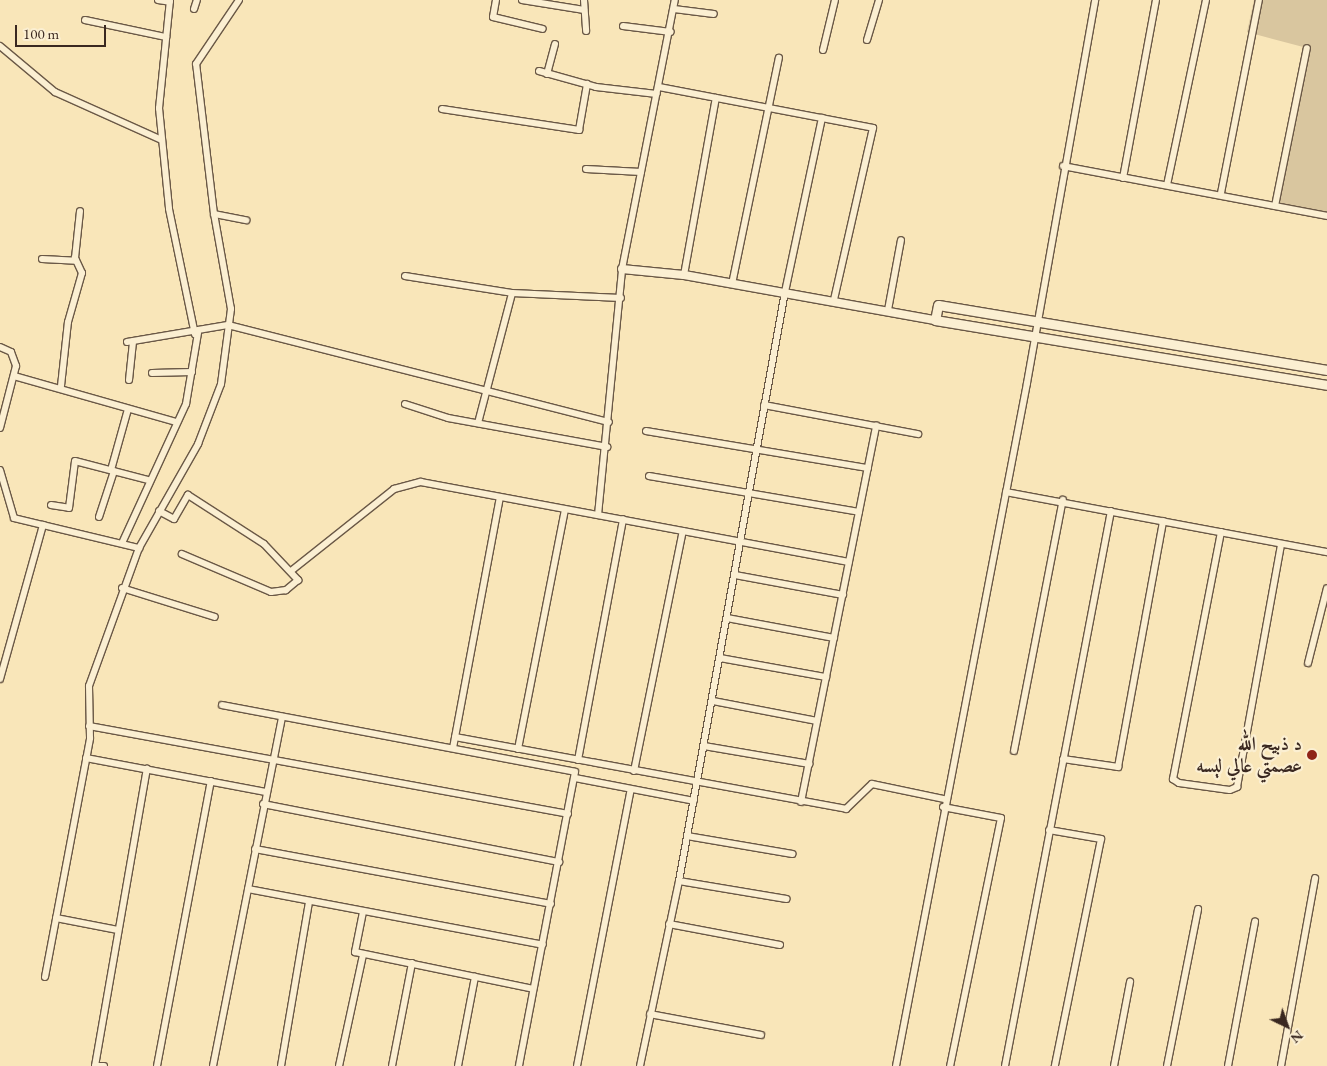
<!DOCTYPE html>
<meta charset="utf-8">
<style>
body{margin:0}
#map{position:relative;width:1327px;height:1066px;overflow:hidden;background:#f9e6b9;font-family:"EB Garamond",Amiri,serif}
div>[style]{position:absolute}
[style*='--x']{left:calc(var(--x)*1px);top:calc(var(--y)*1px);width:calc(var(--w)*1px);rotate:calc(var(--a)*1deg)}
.green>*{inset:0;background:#d9c69f}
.roads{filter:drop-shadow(1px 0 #6a5846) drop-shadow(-1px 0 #6a5846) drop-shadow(0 1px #6a5846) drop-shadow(0 -1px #6a5846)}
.minor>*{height:6px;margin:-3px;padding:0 3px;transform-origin:3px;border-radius:3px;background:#fbefd2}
.tertiary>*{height:8px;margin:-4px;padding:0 4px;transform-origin:4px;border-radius:4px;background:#fbefd2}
.secondary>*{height:9px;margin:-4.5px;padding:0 4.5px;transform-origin:4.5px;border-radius:4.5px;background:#fbefd2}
.dots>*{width:14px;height:14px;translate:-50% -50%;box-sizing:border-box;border:2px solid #fbefd2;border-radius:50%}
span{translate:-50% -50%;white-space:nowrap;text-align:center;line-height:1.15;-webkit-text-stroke:4.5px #fbefd2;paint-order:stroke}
.poi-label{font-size:19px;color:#3a2820;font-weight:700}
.right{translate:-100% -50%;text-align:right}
.north{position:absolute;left:1262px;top:1001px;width:50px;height:50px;-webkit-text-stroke:4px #fbefd2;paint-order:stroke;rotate:138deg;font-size:14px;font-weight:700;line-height:20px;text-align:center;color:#3a2820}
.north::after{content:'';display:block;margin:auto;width:18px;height:22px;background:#3a2820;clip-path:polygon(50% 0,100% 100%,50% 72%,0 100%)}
.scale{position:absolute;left:15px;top:25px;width:91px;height:22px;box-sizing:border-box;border:2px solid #3a2820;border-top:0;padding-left:6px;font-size:15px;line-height:18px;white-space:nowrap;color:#3a2820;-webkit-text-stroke:4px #fbefd2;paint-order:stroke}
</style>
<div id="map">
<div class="green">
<i style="clip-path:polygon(1254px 0,1327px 0,1327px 216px,1275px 206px,1307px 48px,1247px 32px)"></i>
</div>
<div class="roads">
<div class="minor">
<i style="--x:158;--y:0;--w:12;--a:9"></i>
<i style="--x:170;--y:0;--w:109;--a:95.8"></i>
<i style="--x:159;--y:108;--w:101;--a:84.3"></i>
<i style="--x:169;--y:209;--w:128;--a:78.3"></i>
<i style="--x:496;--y:0;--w:17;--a:100"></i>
<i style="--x:493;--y:17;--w:51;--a:13.5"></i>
<i style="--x:522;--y:0;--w:63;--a:9.2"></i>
<i style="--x:584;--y:0;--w:31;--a:86"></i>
<i style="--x:194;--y:9;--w:9;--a:-72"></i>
<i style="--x:674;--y:9;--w:40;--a:7.1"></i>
<i style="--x:85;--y:20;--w:83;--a:11.9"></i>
<i style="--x:623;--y:26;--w:48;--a:7.1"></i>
<i style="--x:867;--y:40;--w:42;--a:-73.3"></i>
<i style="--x:0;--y:46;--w:72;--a:39.9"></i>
<i style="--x:55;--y:92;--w:117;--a:24.2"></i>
<i style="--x:823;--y:50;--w:51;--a:-76.5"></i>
<i style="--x:539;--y:71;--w:59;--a:15.7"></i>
<i style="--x:596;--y:87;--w:61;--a:6.5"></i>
<i style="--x:547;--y:74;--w:31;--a:-75"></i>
<i style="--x:659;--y:87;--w:218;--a:10.8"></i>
<i style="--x:873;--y:128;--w:175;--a:102.8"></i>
<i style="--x:442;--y:109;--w:139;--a:8.7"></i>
<i style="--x:579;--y:130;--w:47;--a:-80.1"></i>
<i style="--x:1063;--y:166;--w:269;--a:10.7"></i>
<i style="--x:586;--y:169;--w:55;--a:3.1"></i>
<i style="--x:1123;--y:178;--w:181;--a:-79.5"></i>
<i style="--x:1167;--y:185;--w:189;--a:-78.1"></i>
<i style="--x:1221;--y:193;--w:197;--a:-78.9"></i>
<i style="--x:1275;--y:206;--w:161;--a:-78.6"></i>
<i style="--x:214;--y:214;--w:33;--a:11"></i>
<i style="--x:42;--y:259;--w:34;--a:3"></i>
<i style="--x:684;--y:275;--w:180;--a:-79.8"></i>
<i style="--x:405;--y:276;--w:108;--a:9"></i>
<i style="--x:512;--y:293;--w:109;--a:2.6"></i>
<i style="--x:732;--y:284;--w:231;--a:-78.3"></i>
<i style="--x:888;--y:310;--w:71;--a:-79.5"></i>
<i style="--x:127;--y:342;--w:102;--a:-9.6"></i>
<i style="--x:228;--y:325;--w:393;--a:14.3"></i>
<i style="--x:0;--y:347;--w:12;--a:24"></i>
<i style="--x:11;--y:352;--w:15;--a:70"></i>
<i style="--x:16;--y:366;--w:64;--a:104.5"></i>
<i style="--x:152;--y:373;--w:40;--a:-1.4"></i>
<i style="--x:14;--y:376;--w:169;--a:15.8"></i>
<i style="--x:129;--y:380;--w:39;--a:-84"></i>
<i style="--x:61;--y:386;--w:64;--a:-83.8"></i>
<i style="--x:68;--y:322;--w:51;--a:-74.1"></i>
<i style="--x:82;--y:273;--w:17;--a:-115"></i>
<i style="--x:75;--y:258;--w:47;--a:-83.9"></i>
<i style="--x:405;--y:404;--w:45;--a:18"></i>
<i style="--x:448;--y:418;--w:162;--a:10.3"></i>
<i style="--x:764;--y:405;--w:157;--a:10.7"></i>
<i style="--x:478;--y:423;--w:134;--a:-75.3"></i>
<i style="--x:646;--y:431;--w:225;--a:9.5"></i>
<i style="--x:0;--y:470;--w:50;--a:73.7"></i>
<i style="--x:14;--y:518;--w:129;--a:13.5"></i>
<i style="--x:111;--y:470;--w:63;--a:-74.4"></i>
<i style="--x:649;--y:476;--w:213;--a:9.7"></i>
<i style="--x:1006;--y:492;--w:327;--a:10.6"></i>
<i style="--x:51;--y:505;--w:18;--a:9"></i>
<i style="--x:69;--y:508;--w:47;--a:-82.7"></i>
<i style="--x:75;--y:461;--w:75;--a:14.6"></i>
<i style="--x:159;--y:511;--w:17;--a:28"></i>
<i style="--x:174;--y:519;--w:28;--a:-60"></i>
<i style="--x:188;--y:495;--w:90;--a:32.8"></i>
<i style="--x:264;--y:544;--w:50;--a:46.6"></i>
<i style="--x:298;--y:580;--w:16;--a:140"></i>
<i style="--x:286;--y:590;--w:15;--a:172"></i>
<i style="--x:271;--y:592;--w:97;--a:-156.9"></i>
<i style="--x:598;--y:515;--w:247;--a:-84.4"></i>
<i style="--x:622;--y:269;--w:274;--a:-78.9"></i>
<i style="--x:99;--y:517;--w:48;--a:-71.9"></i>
<i style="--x:1221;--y:532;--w:252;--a:101"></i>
<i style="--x:1173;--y:779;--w:7;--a:34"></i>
<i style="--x:1179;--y:783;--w:51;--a:7.8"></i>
<i style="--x:1230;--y:790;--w:8;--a:-23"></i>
<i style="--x:1237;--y:787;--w:247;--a:-79.7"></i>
<i style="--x:123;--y:541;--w:151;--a:-65.3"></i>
<i style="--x:186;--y:404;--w:72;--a:-80.4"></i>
<i style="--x:291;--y:571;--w:132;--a:-38.5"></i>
<i style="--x:394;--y:489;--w:28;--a:-15"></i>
<i style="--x:421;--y:482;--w:435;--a:10.6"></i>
<i style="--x:735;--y:575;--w:110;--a:10.5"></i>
<i style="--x:122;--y:588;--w:97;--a:17.3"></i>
<i style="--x:727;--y:618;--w:109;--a:10.6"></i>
<i style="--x:720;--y:658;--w:108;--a:10.2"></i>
<i style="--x:1308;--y:663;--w:77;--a:-75.8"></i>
<i style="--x:0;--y:679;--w:160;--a:-74.4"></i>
<i style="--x:713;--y:701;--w:106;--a:10.9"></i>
<i style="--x:222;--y:705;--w:359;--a:10.7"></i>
<i style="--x:575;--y:772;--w:299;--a:100.8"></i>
<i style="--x:89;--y:726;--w:487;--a:10.4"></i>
<i style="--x:455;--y:737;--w:398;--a:10.4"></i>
<i style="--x:846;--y:809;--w:36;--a:-44"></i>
<i style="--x:872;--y:784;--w:74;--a:11.8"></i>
<i style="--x:704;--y:746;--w:107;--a:9.7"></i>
<i style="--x:453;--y:748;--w:254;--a:-79.4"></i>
<i style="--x:518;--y:749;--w:244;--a:-78.9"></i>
<i style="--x:1014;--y:751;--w:256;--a:-79"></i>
<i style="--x:86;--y:758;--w:183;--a:10.7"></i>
<i style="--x:1063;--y:759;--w:56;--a:8.3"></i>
<i style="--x:1118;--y:767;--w:250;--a:-79.6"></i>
<i style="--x:578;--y:760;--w:245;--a:-79.4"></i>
<i style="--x:634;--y:771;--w:245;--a:-78.5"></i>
<i style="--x:575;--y:778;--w:121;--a:10.9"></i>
<i style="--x:801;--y:802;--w:384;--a:-78.7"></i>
<i style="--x:263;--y:804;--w:302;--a:11.1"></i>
<i style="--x:943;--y:807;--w:59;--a:10.7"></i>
<i style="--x:1001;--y:818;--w:253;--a:101.6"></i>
<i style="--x:1049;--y:830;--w:53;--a:9.8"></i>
<i style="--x:1101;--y:839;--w:232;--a:101.5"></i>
<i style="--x:687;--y:836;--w:107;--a:9.7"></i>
<i style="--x:255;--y:849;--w:301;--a:10.5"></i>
<i style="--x:679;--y:881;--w:109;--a:9.5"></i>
<i style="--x:248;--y:889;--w:300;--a:10.7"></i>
<i style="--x:363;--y:912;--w:41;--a:101.3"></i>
<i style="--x:355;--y:952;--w:182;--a:11.7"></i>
<i style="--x:56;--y:918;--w:63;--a:11"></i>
<i style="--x:669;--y:924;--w:113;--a:10.7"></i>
<i style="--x:45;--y:977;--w:243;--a:-79.3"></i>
<i style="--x:90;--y:738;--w:52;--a:-91.1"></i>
<i style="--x:89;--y:686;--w:147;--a:-70.1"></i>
<i style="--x:139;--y:548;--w:120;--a:-60.4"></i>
<i style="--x:198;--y:444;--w:64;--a:-69"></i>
<i style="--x:221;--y:384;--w:76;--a:-82.4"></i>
<i style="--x:231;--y:309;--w:97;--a:-100.1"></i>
<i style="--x:214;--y:214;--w:151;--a:-96.8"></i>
<i style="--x:196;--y:64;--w:77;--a:-56.1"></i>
<i style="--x:650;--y:1014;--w:113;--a:10.7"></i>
<i style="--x:95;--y:1066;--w:302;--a:-80.1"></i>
<i style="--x:95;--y:1066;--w:9;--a:0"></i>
<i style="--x:157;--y:1066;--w:290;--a:-79.3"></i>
<i style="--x:213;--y:1066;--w:356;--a:-78.8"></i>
<i style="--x:281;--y:1066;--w:165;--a:-80.3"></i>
<i style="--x:339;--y:1066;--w:114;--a:-77.8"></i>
<i style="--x:392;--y:1066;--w:105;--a:-79"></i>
<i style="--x:458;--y:1066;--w:91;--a:-79.2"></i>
<i style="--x:577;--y:1066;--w:282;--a:-79"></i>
<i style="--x:640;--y:1066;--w:189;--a:-78.1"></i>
<i style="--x:679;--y:881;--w:598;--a:-79.8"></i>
<i style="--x:785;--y:292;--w:178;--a:-78"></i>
<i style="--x:896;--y:1066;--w:695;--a:-79.14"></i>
<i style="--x:1027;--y:383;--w:389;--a:-79.9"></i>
<i style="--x:1005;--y:1066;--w:565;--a:-79.19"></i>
<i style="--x:1114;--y:1066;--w:86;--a:-79.2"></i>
<i style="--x:1167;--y:1066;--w:160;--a:-78.8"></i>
<i style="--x:1228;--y:1066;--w:147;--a:-79.4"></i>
<i style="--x:1281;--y:1066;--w:191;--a:-79.7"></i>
</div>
<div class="tertiary">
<i style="--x:622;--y:269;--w:62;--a:5.5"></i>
<i style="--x:684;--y:275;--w:255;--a:10.2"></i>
</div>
<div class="secondary">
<i style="--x:1327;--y:370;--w:394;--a:-170.5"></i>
<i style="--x:938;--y:305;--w:15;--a:101"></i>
<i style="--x:935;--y:320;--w:397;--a:9.4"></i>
</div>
</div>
<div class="dots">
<i style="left:1312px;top:755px;background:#8f2418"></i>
</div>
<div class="poi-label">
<span class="right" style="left:1302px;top:755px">د ذبیح الله<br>عصمتي عالي لېسه</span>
</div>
<div class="north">N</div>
<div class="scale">100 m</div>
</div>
